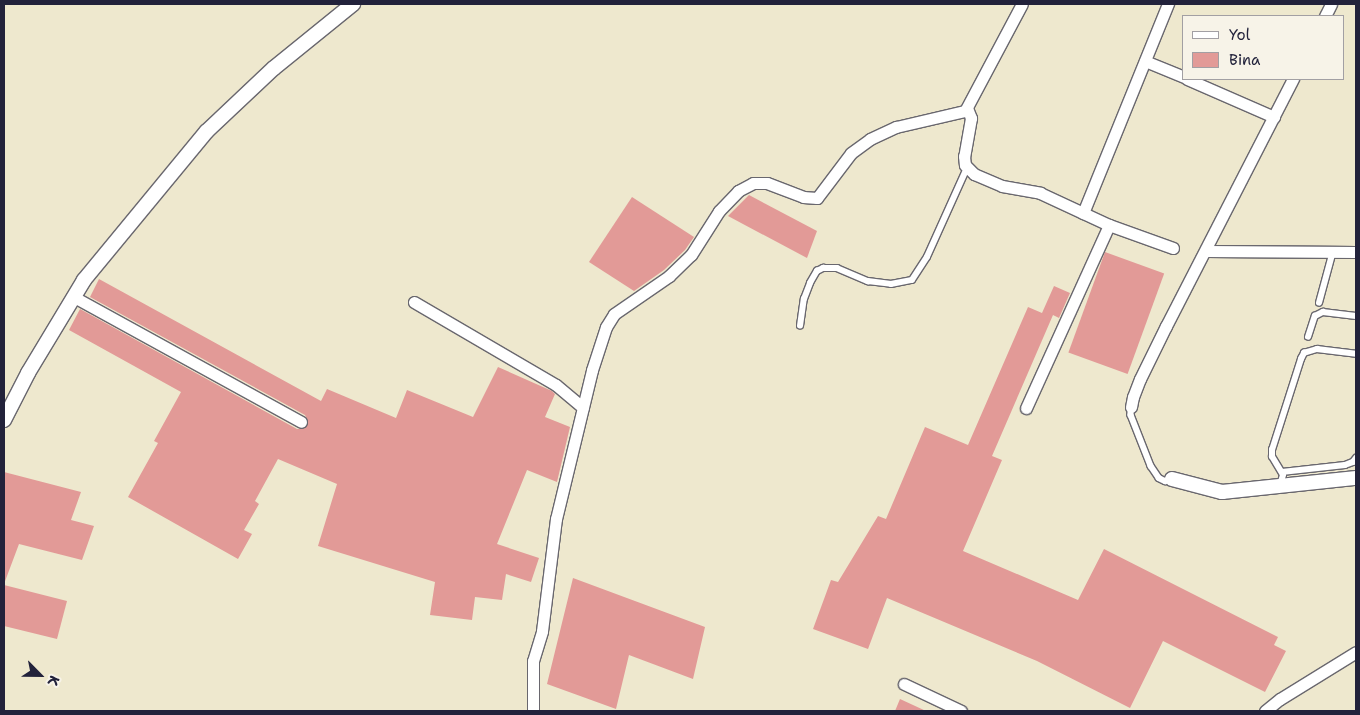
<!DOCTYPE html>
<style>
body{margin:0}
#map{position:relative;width:1360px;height:715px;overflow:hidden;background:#eee8ce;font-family:"Shantell Sans",sans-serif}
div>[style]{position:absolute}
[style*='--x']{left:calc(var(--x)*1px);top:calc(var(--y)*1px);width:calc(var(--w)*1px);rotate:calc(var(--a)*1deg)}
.building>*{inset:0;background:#e29a97;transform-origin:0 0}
.roads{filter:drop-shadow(1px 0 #69676e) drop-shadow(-1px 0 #69676e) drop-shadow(0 1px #69676e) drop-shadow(0 -1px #69676e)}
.service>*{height:5.5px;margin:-2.75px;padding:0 2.75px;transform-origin:2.75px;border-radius:2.75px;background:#fff}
.minor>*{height:11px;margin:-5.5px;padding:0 5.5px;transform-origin:5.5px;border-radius:5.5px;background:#fff}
.tertiary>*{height:14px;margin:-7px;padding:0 7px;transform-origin:7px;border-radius:7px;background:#fff}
span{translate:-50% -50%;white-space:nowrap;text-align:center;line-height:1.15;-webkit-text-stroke:4px #f7f3e8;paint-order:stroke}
.frame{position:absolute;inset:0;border:5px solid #22223b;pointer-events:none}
.legend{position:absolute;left:1182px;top:15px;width:162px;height:65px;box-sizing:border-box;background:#f7f3e8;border:1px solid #a29fa3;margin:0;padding:6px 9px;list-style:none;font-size:15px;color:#22223b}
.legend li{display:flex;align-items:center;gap:10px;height:25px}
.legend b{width:25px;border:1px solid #a29fa3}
.north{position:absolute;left:15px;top:650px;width:50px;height:50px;-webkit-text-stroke:4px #f7f3e8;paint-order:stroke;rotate:113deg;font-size:14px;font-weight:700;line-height:20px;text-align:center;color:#22223b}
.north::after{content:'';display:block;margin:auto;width:18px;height:22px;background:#22223b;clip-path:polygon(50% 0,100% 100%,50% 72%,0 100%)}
</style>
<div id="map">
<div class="building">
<i style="clip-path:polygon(749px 195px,817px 231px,807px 258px,728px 216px)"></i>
<i style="clip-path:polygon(632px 197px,694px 237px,685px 250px,664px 270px,634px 291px,589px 262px)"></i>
<i style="left:1105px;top:252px;width:63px;height:107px;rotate:20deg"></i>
<i style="clip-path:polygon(99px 279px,321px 401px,327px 389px,396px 418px,407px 390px,473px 417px,498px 367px,552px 391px,555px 394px,545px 417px,570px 427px,557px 482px,527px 470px,497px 544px,539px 558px,531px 582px,506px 574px,502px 600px,475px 597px,472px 620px,430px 615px,435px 582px,318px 546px,337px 484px,278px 459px,255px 501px,259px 504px,244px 530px,252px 534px,238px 559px,128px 497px,158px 443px,154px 441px,181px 392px,69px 330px,80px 309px,297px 429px,305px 428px,308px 421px,305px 415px,90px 297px)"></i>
<i style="clip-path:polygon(1054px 286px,1070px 293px,1059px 318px,1053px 315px,992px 456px,1002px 460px,963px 551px,1078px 600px,1104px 549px,1278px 637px,1274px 645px,1286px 651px,1265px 692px,1163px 641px,1130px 708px,1037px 661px,887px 598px,868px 649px,813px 629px,831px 580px,838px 582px,878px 516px,886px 519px,925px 427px,968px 445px,1028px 307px,1042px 313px)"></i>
<i style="clip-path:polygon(4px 472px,81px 492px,71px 520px,94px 526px,82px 560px,19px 544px,4px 584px)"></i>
<i style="clip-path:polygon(573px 578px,705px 627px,693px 679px,629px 655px,616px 709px,547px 684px)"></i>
<i style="clip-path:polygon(4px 585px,67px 601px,57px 639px,4px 626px)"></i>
<i style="clip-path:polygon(900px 699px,926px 711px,895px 711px)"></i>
</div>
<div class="roads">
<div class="service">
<i style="--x:1319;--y:303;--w:54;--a:-74.9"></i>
<i style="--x:800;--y:326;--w:27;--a:-82"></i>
<i style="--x:804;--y:299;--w:17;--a:-69"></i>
<i style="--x:810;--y:283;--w:14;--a:-60"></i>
<i style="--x:817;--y:271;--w:7;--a:-27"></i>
<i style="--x:823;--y:268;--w:14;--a:0"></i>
<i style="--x:837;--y:268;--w:34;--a:23"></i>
<i style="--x:868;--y:281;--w:23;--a:7"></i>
<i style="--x:891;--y:284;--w:21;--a:-11"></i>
<i style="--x:912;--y:280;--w:27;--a:-57"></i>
<i style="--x:927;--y:257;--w:98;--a:-65.8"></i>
<i style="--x:1308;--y:337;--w:22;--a:-72"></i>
<i style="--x:1315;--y:316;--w:9;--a:-27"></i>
<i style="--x:1323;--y:312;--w:33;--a:7"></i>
<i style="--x:1131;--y:407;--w:8;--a:90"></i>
<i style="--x:1131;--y:415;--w:55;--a:68.6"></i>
<i style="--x:1151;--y:466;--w:14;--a:56"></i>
<i style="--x:1159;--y:478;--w:7;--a:27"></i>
<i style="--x:1165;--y:481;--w:7;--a:-16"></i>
<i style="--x:1282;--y:472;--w:63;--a:-6.3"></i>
<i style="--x:1345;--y:465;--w:9;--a:-21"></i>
<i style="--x:1353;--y:462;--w:5;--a:-53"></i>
<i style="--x:1280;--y:485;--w:10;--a:-73"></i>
<i style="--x:1283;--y:475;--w:21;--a:-121"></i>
<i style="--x:1272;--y:457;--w:7;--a:-90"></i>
<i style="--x:1272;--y:450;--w:96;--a:-72.3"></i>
<i style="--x:1301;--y:359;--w:7;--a:-63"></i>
<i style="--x:1304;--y:353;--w:14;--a:-17"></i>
<i style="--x:1317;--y:349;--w:39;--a:7"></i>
</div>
<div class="minor">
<i style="--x:1325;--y:16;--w:13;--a:-63"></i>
<i style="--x:1145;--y:61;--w:42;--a:22.3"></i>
<i style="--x:1187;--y:79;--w:95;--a:23.6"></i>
<i style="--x:967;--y:108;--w:11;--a:68"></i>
<i style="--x:971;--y:118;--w:39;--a:100"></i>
<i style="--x:964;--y:156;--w:9;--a:84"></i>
<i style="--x:965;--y:165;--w:13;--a:45"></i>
<i style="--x:974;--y:174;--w:30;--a:23"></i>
<i style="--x:1002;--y:186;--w:39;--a:10"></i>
<i style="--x:1040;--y:193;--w:76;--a:24.9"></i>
<i style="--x:1109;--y:225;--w:68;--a:19.8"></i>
<i style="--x:1083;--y:213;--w:226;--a:-67.9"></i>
<i style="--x:1206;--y:251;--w:150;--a:0.4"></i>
<i style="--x:74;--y:297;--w:259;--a:28.8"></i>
<i style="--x:414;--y:302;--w:164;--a:30.3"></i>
<i style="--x:556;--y:385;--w:35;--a:40"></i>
<i style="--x:1131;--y:407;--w:10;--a:-79"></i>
<i style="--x:1133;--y:397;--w:19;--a:-69"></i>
<i style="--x:1140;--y:379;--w:59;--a:-63.9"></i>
<i style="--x:1166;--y:326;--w:278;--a:-62.8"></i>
<i style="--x:1026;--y:408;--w:201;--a:-65.6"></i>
<i style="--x:904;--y:684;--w:63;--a:25.3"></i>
<i style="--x:533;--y:711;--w:50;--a:-90"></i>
<i style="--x:533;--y:661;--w:31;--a:-73"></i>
<i style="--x:542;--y:631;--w:113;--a:-82.9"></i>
<i style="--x:556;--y:519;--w:153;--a:-76.4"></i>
<i style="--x:592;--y:370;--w:45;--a:-72"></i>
<i style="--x:606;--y:327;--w:15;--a:-58"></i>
<i style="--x:614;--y:314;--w:67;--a:-34.6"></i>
<i style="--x:669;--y:276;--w:30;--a:-44"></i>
<i style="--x:691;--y:255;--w:52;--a:-57.5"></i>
<i style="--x:719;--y:211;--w:28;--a:-46"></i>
<i style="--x:738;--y:191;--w:17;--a:-28"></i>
<i style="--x:753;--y:183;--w:14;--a:0"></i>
<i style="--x:767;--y:183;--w:39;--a:21"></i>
<i style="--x:803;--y:197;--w:14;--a:4"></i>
<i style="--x:817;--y:198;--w:56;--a:-52.9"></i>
<i style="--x:851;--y:153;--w:24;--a:-36"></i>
<i style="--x:870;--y:139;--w:29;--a:-25"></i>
<i style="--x:896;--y:127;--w:71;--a:-13.1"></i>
<i style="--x:965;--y:111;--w:121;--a:-62"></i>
<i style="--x:1265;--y:711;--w:19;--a:-39"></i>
<i style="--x:1280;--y:699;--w:89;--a:-31.7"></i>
</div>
<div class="tertiary">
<i style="--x:4;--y:420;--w:53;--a:-62.9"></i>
<i style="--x:28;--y:373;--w:109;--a:-58.9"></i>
<i style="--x:84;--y:280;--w:192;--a:-50.5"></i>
<i style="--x:206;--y:132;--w:93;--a:-43.3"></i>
<i style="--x:274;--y:68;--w:102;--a:-39"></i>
<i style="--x:1172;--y:479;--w:52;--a:14.6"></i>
<i style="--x:1222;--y:492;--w:135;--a:-6"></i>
</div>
</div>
<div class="frame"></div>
<ul class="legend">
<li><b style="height:6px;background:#fff"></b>Yol</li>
<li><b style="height:14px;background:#e29a97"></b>Bina</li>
</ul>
<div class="north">K</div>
</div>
